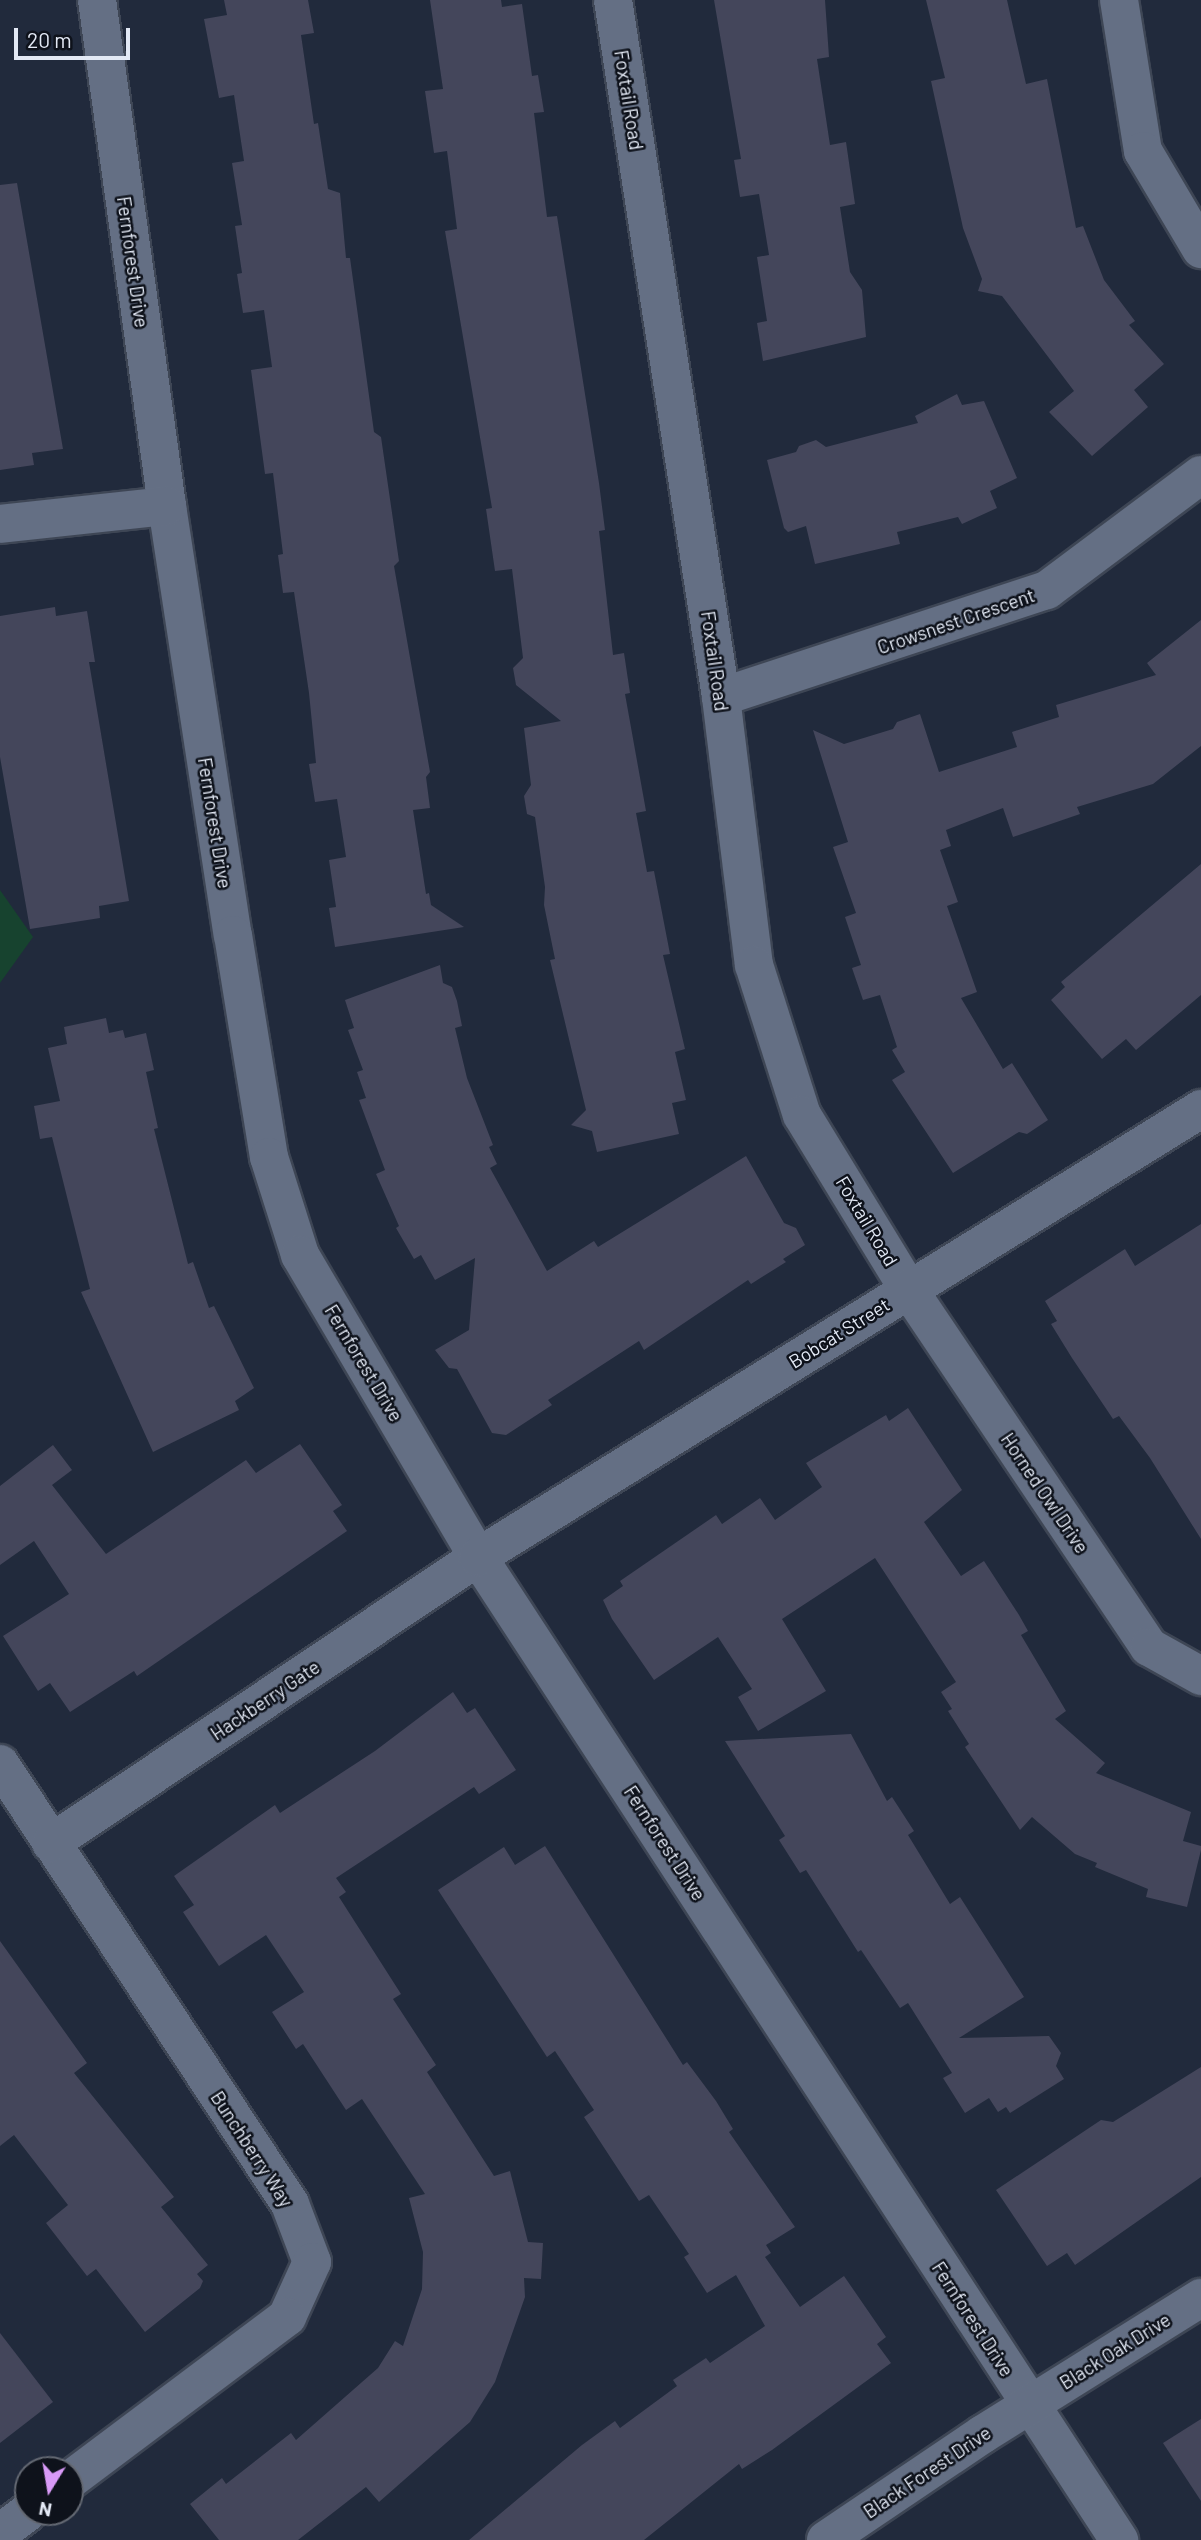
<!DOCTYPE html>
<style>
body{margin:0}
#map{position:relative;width:1201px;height:2540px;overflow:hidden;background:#212a3c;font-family:Barlow,sans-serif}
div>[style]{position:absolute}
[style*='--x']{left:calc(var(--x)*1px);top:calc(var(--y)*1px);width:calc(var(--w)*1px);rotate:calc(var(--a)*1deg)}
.green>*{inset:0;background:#17432f}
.building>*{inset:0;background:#44465b}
.roads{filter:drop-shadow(2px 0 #3e4655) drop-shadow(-2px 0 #3e4655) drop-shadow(0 2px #3e4655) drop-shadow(0 -2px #3e4655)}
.minor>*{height:38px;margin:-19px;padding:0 19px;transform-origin:19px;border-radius:19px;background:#646f84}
span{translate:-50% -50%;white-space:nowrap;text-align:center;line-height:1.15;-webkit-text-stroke:5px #0e121b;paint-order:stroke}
.street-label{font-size:19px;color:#e3e9f5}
.north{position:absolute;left:14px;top:2456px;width:70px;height:70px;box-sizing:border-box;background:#0e121b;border:2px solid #636872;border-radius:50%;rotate:191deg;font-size:19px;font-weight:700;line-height:28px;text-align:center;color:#e3e9f5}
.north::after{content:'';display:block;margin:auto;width:24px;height:32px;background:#d99af7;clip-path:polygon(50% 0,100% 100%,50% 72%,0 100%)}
.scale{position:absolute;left:14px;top:28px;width:116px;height:32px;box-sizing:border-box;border:4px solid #e3e9f5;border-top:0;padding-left:9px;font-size:21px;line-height:24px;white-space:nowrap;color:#e3e9f5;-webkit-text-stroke:5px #0e121b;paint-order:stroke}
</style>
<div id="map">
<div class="green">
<i style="clip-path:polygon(0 890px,33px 937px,0 983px)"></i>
</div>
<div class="building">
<i style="clip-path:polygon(224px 0,308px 0,314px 33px,301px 35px,314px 124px,318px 123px,328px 189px,340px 193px,346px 258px,350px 258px,374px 432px,381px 437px,399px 561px,394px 566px,430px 772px,426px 777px,430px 808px,413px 810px,426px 894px,429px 893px,431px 905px,464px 927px,335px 947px,329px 908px,336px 907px,329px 860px,346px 857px,337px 799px,315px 802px,309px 764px,316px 763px,309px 693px,294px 592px,283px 593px,278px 555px,283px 554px,273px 473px,265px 474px,251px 370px,272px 367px,264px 310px,243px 313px,237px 274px,242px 273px,235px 226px,242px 225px,232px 163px,244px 161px,234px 95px,219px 98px,204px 19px,227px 15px)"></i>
<i style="clip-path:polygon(430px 0,501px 0,502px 7px,522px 4px,532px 76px,538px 75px,544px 112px,534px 113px,547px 217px,557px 216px,599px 483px,605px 530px,599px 531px,613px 655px,624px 653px,630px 693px,625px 694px,646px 811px,636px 813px,647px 872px,654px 871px,670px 954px,663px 955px,685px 1049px,675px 1052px,686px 1100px,672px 1103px,679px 1134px,597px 1152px,592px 1131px,571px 1125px,586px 1110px,550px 960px,555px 959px,544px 905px,545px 887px,535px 817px,527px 814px,524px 796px,531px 785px,524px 728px,561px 721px,516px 685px,513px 668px,523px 658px,512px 569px,495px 571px,486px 509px,492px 508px,445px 231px,457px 229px,447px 151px,434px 153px,425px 91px,443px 89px)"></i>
<i style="clip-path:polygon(714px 0,825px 0,829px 57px,817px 59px,830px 145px,846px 142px,855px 204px,840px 207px,850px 272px,862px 290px,866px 337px,763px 361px,757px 323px,767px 321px,757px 257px,769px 255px,759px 194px,740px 197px,734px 160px,741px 159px)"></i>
<i style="clip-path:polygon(926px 0,1007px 0,1026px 84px,1047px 79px,1076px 228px,1083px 226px,1104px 280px,1135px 321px,1129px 325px,1164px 364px,1134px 390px,1148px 407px,1092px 456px,1049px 412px,1074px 391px,1002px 296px,978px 291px,982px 279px,963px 228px,931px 81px,945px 78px)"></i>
<i style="clip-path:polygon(17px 183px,63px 449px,32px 453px,34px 465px,0 470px,0 185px)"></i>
<i style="clip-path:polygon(957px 394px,962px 405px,984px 401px,1017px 478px,990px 491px,997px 508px,962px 524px,958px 517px,897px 532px,900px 544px,815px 564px,806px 526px,788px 532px,784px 528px,767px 460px,796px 452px,799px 446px,816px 440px,826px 447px,918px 423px,915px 416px)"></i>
<i style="clip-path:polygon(55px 607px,56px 616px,87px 611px,95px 662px,89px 662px,129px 901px,99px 906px,100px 918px,30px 929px,0 757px,0 616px)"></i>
<i style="clip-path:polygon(1201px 620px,1201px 746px,1153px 784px,1077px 807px,1080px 814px,1013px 837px,1003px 808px,946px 830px,951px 846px,940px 850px,958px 902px,947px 906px,977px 992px,961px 998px,1003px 1069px,1012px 1063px,1048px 1120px,1027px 1134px,1019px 1132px,953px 1173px,892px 1080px,905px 1072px,892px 1050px,897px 1047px,880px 995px,863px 1000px,852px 968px,861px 965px,845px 917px,856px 913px,833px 847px,848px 842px,813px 730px,844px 744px,893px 729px,897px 722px,920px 714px,939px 772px,1017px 747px,1012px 732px,1059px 717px,1056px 705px,1156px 675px,1147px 663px)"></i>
<i style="clip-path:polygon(1201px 864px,1201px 995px,1136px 1050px,1126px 1039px,1102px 1059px,1051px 1000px,1065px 987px,1061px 982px)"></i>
<i style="clip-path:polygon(440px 965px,443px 983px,452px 987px,457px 1001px,462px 1026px,455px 1028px,467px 1078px,493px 1145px,489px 1147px,497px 1164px,490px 1168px,547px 1271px,594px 1241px,598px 1247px,746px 1156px,784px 1223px,796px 1228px,805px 1245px,783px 1259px,786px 1262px,751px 1284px,748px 1280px,644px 1350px,639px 1341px,548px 1400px,552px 1405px,506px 1435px,492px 1433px,457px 1369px,449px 1368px,435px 1350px,469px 1330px,475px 1258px,435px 1280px,421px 1255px,414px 1259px,396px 1228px,399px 1226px,376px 1174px,385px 1170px,359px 1100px,366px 1098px,357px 1072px,363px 1070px,348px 1030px,354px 1028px,345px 1000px)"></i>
<i style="clip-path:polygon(106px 1018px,109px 1033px,123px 1030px,125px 1038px,146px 1033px,154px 1070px,146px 1072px,158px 1128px,154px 1129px,188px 1264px,193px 1262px,209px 1308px,214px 1306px,254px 1388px,235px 1401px,239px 1410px,153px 1452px,81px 1292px,90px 1289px,52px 1137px,40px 1139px,34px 1106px,60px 1101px,48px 1048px,67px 1044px,64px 1027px)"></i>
<i style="clip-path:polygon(1201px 1224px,1201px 1539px,1150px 1458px,1119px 1416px,1113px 1419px,1072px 1358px,1051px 1324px,1057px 1321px,1045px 1301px,1125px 1249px,1135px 1266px)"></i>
<i style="clip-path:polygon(908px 1408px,962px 1490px,924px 1522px,961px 1576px,984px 1561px,1019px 1615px,1028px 1631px,1021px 1635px,1066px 1711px,1055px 1719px,1105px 1763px,1096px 1773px,1191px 1812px,1183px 1841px,1201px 1846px,1201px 1850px,1187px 1907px,1146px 1897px,1148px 1889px,1095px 1867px,1097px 1863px,1075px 1854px,1032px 1817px,1020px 1830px,965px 1747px,969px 1744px,948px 1711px,952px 1709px,941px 1692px,956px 1682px,875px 1558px,782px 1619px,826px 1691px,758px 1731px,738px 1697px,752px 1689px,718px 1637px,654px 1680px,612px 1619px,603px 1600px,623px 1586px,620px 1581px,716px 1515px,722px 1524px,760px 1498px,775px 1520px,822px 1487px,806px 1463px,886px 1415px,889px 1421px)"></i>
<i style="clip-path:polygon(300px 1444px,342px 1505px,333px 1511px,347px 1531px,137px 1676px,134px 1671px,70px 1712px,50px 1683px,38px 1691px,3px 1636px,69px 1594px,34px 1541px,0 1565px,0 1486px,53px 1445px,72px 1470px,52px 1485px,106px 1554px,246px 1460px,256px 1473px)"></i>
<i style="clip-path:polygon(453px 1692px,467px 1713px,475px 1708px,516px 1770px,479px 1794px,474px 1787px,336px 1878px,346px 1892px,339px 1897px,401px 1994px,393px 1999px,436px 2065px,427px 2072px,494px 2176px,510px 2171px,528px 2242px,543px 2243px,541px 2279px,524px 2278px,525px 2297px,495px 2382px,470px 2422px,379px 2502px,366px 2487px,298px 2540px,219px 2540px,190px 2504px,222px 2478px,226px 2484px,291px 2433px,296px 2440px,378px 2368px,395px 2341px,403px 2346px,422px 2289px,423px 2252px,409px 2198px,425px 2194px,362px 2099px,346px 2110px,303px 2044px,296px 2049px,272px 2012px,304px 1992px,266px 1935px,219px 1966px,183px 1912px,194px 1905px,174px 1876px,275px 1805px,280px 1813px,375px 1751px)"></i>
<i style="clip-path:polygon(851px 1734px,887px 1801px,892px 1797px,914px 1831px,908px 1835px,950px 1904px,960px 1897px,1024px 1997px,959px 2038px,1049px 2036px,1061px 2053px,1056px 2066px,1064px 2079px,1010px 2113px,1006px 2107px,998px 2112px,989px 2098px,965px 2113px,943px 2078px,952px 2073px,908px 2003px,900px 2008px,861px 1950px,858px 1952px,806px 1870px,800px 1873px,779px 1840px,785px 1836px,725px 1741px)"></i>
<i style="clip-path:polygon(545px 1846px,683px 2065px,687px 2062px,716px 2101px,733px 2129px,729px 2132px,795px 2227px,766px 2245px,771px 2253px,765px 2257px,800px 2307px,844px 2276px,886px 2337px,877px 2344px,891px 2363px,772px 2450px,742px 2469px,739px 2464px,644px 2540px,469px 2540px,582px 2445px,615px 2421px,620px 2428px,677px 2386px,673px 2380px,706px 2358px,710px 2363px,765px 2326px,736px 2275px,707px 2293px,684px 2257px,689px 2254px,649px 2195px,639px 2201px,584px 2117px,594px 2110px,555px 2051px,547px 2057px,438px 1890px,504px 1847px,515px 1865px)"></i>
<i style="clip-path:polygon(0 1941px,87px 2063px,74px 2073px,174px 2197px,161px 2207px,208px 2265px,197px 2274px,203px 2281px,200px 2288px,145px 2332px,96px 2269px,87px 2276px,46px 2223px,68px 2205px,14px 2135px,0 2146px)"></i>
<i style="clip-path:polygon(1201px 2067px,1201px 2177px,1075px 2265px,1067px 2253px,1047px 2266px,996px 2190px,1101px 2120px,1113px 2122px)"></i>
<i style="clip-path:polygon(0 2333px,53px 2402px,0 2443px)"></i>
<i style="clip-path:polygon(1201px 2419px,1201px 2501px,1163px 2443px)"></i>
</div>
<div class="roads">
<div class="minor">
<i style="--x:97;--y:0;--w:511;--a:82.12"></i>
<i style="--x:167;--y:506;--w:434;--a:81.3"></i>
<i style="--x:233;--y:935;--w:225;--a:80.8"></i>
<i style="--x:269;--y:1157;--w:103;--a:72.4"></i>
<i style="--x:300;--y:1255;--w:351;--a:59.5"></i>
<i style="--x:478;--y:1557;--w:1174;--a:56.89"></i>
<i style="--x:613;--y:0;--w:705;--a:81.19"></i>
<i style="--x:721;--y:697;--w:270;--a:83"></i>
<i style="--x:754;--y:965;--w:157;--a:72.3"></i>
<i style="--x:802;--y:1115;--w:205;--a:58.6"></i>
<i style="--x:909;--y:1290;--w:430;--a:56.1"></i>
<i style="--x:1149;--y:1647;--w:60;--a:29.1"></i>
<i style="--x:1119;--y:0;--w:153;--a:81"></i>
<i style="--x:1143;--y:151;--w:114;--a:59.4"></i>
<i style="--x:0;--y:524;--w:168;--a:-6.2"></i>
<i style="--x:721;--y:697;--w:343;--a:-18.2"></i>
<i style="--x:1047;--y:590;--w:192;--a:-36.8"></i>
<i style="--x:0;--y:1764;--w:527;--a:56.61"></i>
<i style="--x:290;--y:2204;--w:62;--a:69.2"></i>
<i style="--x:312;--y:2262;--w:60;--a:114.4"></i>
<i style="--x:287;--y:2317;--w:271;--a:143.1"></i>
<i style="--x:51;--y:1843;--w:514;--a:-33.81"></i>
<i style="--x:478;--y:1557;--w:851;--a:-31.78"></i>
<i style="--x:0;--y:2533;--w:35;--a:-37"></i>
<i style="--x:826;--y:2540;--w:189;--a:-34"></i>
<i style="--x:983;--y:2434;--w:257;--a:-32"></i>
</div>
</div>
<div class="street-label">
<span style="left:629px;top:100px;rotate:81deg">Foxtail Road</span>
<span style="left:133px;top:262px;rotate:82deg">Fernforest Drive</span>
<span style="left:956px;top:621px;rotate:-19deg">Crowsnest Crescent</span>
<span style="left:715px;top:661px;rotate:82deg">Foxtail Road</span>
<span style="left:215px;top:823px;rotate:81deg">Fernforest Drive</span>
<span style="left:867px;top:1221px;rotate:59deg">Foxtail Road</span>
<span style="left:839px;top:1333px;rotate:-32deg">Bobcat Street</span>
<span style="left:364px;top:1363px;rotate:59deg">Fernforest Drive</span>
<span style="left:1045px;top:1493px;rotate:56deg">Horned Owl Drive</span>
<span style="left:265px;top:1700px;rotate:-34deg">Hackberry Gate</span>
<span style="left:665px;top:1843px;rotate:57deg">Fernforest Drive</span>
<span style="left:252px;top:2149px;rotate:57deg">Bunchberry Way</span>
<span style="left:973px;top:2319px;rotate:57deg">Fernforest Drive</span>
<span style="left:1115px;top:2351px;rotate:-32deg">Black Oak Drive</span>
<span style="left:927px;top:2472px;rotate:-34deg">Black Forest Drive</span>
</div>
<div class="north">N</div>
<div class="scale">20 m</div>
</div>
